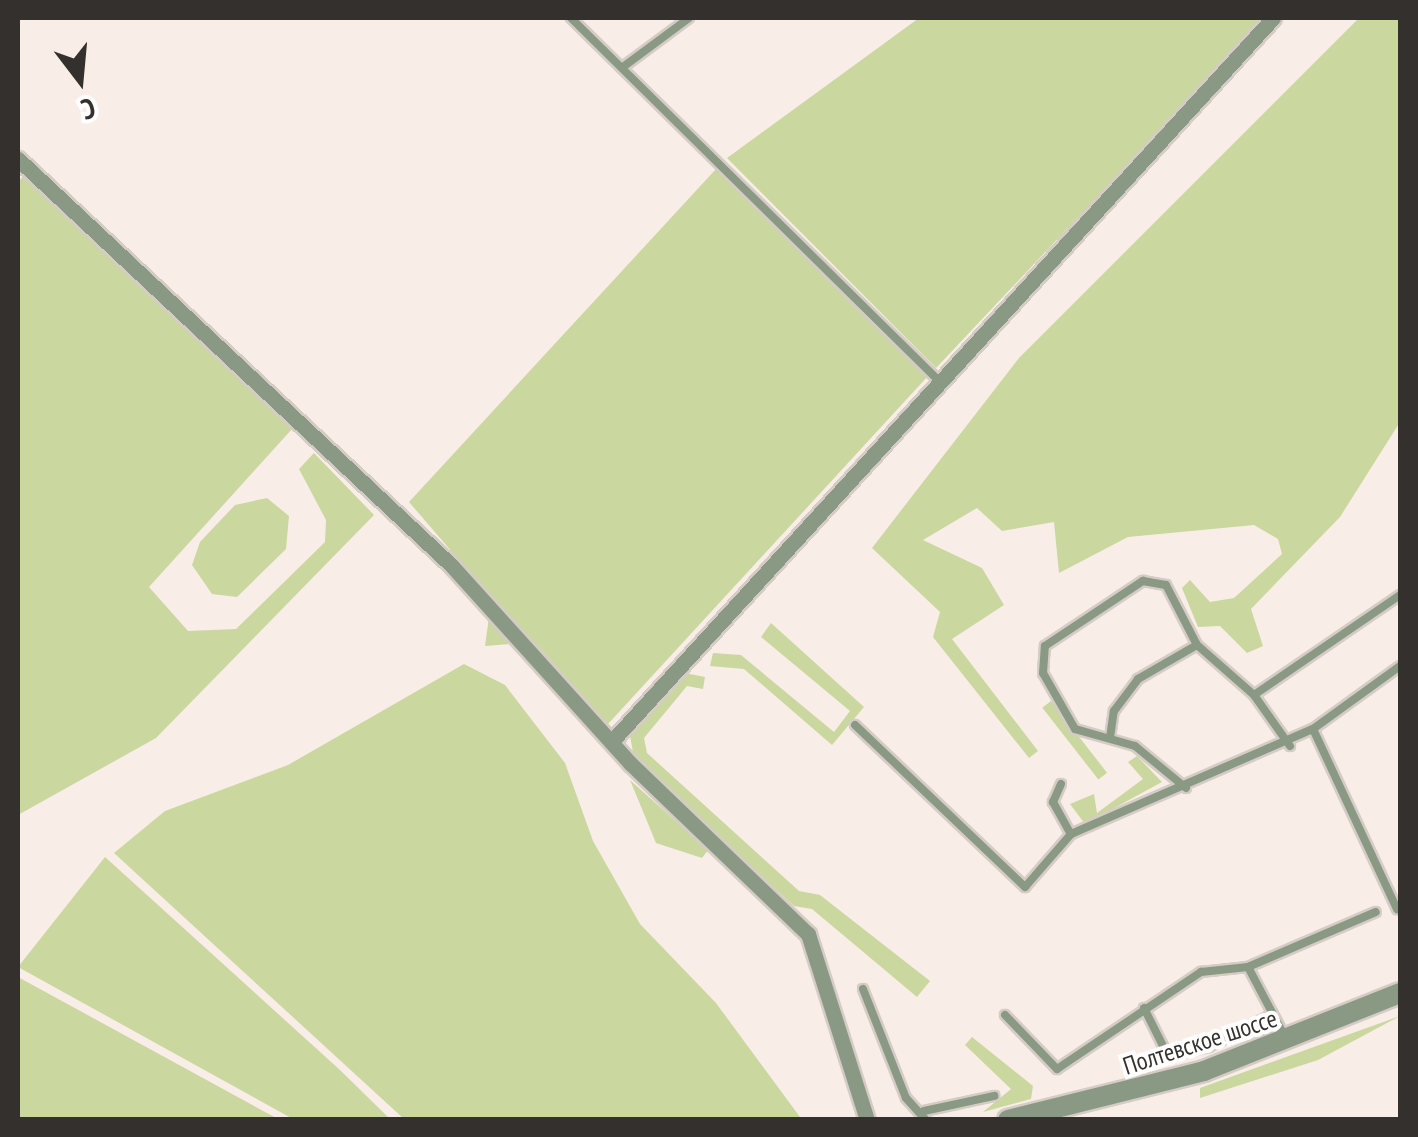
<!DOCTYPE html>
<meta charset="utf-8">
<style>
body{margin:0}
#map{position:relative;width:1418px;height:1137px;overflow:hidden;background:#f8eee7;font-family:"PT Sans Narrow",sans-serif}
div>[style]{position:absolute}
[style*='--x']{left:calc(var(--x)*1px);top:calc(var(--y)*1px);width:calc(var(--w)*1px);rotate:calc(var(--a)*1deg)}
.green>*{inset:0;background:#cad79f;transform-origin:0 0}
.roads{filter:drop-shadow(2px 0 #d5ccc6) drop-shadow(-2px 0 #d5ccc6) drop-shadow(0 2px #d5ccc6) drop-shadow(0 -2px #d5ccc6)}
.service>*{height:8px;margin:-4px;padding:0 4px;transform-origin:4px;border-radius:4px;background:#899983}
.minor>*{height:15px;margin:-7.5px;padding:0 7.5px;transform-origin:7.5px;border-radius:7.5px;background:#899983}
.tertiary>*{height:20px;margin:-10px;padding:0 10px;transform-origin:10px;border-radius:10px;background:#899983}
span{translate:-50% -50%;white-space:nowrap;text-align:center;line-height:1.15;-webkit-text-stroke:8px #fff;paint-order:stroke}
.street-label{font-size:25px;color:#34302d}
.frame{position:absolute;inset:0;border:20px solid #34302d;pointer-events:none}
.north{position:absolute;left:30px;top:30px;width:100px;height:100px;-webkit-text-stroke:8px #fff;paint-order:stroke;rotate:164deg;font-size:28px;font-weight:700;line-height:40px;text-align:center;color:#34302d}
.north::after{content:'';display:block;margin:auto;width:35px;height:45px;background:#34302d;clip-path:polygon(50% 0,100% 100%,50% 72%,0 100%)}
</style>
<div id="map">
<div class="green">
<i style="clip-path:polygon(919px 18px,1266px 18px,936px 368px,727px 158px)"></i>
<i style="clip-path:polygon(1359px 18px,1400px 18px,1400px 422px,1340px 517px,1251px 609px,1263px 646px,1247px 653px,1220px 626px,1198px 627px,1182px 588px,1190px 580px,1210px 602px,1234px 598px,1282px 554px,1278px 539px,1254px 525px,1128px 537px,1059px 573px,1054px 522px,1002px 531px,977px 508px,923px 540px,982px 568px,1004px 605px,952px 639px,1038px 751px,1029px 758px,933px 637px,940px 612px,872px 548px,1019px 358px)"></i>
<i style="clip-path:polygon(716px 169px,928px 376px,608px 724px,538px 646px,522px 655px,510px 644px,485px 646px,489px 617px,502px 610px,409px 502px)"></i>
<i style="clip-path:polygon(27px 172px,292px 429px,149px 587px,188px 631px,236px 629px,325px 542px,326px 520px,299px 469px,314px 453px,374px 515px,156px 738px,18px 815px,18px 182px)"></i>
<i style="clip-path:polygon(267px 498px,289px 516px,286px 549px,237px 597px,212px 594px,192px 565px,200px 542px,235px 505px)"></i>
<i style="clip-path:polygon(771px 623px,864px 707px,832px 745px,744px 669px,710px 666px,713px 653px,741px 655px,834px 732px,850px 711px,761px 637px)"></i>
<i style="clip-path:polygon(464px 664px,505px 685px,565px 763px,593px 841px,640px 924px,716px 1003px,800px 1117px,404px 1119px,114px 853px,165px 811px,288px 765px)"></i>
<i style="clip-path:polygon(685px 673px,705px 677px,703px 689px,687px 686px,644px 738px,647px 753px,799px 891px,820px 895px,930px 981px,917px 997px,812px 909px,794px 906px,634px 758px,630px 736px)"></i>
<i style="left:1051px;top:701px;width:91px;height:11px;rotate:52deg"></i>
<i style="clip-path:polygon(1137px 756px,1162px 782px,1085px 824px,1070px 804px,1094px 794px,1097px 813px,1143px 779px,1128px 762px)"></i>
<i style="clip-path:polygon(630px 780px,708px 850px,702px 858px,656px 843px)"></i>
<i style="clip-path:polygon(105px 857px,340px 1070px,390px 1119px,293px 1119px,18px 967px)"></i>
<i style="clip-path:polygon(18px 977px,278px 1119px,18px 1119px)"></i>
<i style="clip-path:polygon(1400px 1016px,1318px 1060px,1200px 1098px,1200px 1088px)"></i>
<i style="clip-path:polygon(972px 1037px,1033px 1086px,1031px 1099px,983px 1112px,1011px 1089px,965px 1045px)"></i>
</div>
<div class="roads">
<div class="service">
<i style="--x:571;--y:18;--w:514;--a:44.61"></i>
<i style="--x:623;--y:67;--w:82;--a:-36.6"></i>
<i style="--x:855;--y:725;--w:235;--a:43.6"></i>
<i style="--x:1025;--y:887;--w:70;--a:-49"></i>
<i style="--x:1071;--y:834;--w:264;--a:-23.5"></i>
<i style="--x:1313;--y:729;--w:199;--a:65"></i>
<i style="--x:1313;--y:729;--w:107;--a:-35.9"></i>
<i style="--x:1110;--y:738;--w:27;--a:-82"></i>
<i style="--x:1114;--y:711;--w:40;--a:-53"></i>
<i style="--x:1138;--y:679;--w:68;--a:-30"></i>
<i style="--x:1290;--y:746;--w:62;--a:-125.2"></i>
<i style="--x:1254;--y:695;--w:177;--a:-34.4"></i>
<i style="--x:1061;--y:784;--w:20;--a:114"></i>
<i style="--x:1053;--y:802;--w:37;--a:61"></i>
<i style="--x:1186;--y:788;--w:66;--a:-140.5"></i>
<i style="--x:1135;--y:746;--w:62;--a:-164.2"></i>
<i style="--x:1075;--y:729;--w:64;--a:-119.7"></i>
<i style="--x:1043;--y:673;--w:27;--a:-86"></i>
<i style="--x:1045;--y:646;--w:118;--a:-33.6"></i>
<i style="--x:1143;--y:581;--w:23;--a:10"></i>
<i style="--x:1166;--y:585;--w:68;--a:62.7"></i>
<i style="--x:1197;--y:645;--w:76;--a:41.3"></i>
<i style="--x:863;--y:989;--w:117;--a:68.5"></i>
<i style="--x:906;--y:1098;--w:30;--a:48"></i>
<i style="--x:1144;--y:1008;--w:54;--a:63.4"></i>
<i style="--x:1168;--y:1056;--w:42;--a:-12.4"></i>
<i style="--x:1209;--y:1047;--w:72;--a:-27.3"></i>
<i style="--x:1005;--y:1015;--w:75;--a:46.1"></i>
<i style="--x:1057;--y:1069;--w:174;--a:-34"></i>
<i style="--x:1201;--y:972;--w:47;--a:-6.1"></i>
<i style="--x:1284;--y:1035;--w:77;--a:-117.9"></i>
<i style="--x:1248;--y:967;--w:139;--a:-23.3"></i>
<i style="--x:924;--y:1111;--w:72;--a:-12.1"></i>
</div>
<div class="minor">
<i style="--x:18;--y:159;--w:595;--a:43.16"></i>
<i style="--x:452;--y:566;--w:266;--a:47.9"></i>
<i style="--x:630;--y:763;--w:247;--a:43.9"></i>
<i style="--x:808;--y:934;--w:195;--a:72.4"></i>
<i style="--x:613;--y:740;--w:978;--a:-47.57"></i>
</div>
<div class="tertiary">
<i style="--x:1008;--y:1120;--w:202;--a:-14"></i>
<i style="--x:1204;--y:1071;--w:211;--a:-21.7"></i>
</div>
</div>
<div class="street-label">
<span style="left:1200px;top:1042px;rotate:-18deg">Полтевское шоссе</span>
</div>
<div class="frame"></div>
<div class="north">С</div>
</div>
